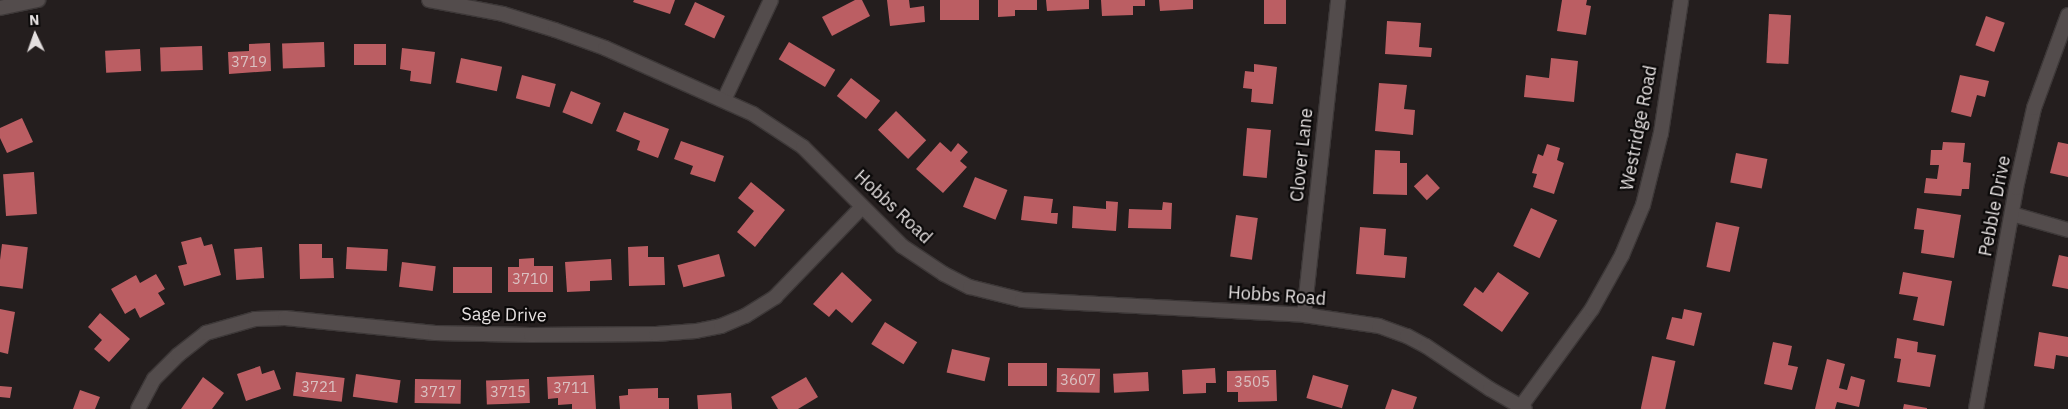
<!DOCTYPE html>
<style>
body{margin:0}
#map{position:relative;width:2068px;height:409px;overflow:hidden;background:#241e1e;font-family:"IBM Plex Sans",sans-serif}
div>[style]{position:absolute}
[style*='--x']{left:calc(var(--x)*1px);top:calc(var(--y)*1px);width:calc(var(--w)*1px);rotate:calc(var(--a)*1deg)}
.building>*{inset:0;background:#bb5e63;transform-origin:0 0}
.roads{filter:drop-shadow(1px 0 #3d3838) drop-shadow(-1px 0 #3d3838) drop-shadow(0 1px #3d3838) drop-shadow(0 -1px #3d3838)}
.minor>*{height:14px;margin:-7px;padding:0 7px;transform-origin:7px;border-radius:7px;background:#534c4c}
.tertiary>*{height:14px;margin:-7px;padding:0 7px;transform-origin:7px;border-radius:7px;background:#534c4c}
.secondary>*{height:14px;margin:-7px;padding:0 7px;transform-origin:7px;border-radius:7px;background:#534c4c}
span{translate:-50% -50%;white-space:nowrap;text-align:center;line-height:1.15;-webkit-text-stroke:4.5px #0b0909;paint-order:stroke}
.number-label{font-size:15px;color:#dac0c1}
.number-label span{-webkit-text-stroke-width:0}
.street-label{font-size:18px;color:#e5e0e0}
.north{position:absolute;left:10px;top:10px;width:50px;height:50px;-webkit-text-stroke:4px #0b0909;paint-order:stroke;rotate:357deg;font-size:14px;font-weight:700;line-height:20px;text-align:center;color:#e5e0e0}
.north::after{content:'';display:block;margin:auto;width:18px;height:22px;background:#e5e0e0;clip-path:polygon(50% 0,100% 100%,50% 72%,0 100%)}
</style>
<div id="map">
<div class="building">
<i style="clip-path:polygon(634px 0,675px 0,670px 14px,633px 2px)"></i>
<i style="clip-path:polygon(855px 0,862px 0,870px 16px,832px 36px,822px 17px)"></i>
<i style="clip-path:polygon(887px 0,909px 0,910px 8px,924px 6px,925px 22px,890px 26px)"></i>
<i style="left:940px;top:0;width:39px;height:20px"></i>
<i style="clip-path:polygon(998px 0,1037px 0,1037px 10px,1015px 10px,1015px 16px,998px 17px)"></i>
<i style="clip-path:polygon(1046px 0,1089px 0,1089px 9px,1047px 11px)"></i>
<i style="clip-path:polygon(1101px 0,1145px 0,1145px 6px,1133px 6px,1133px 15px,1102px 16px)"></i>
<i style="clip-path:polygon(1159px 0,1193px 0,1193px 9px,1160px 11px)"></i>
<i style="left:1264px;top:0;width:22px;height:24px"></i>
<i style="clip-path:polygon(1562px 0,1587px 0,1586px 5px,1591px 6px,1586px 35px,1557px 31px)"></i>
<i style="left:695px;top:2px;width:33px;height:25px;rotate:25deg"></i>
<i style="left:1769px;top:14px;width:22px;height:49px;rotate:3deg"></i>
<i style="left:1986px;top:16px;width:20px;height:31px;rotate:20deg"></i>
<i style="clip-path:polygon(1387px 21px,1421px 23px,1419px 47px,1432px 48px,1431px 57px,1385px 54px)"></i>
<i style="left:324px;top:42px;width:25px;height:42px;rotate:88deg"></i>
<i style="left:789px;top:42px;width:54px;height:20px;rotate:31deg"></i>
<i style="clip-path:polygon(270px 43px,271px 71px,229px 74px,228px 52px,249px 51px,249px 44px)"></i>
<i style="left:354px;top:44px;width:32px;height:21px"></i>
<i style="left:202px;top:46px;width:24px;height:42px;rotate:88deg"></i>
<i style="clip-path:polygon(402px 48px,435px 52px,431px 84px,410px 81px,411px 71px,400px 69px)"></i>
<i style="left:140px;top:49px;width:22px;height:35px;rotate:87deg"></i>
<i style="left:461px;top:58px;width:42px;height:25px;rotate:12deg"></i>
<i style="clip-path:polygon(1551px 58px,1578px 61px,1574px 102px,1524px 97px,1526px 75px,1549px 78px)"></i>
<i style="clip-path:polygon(1254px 64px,1277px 67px,1273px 104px,1251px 102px,1252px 89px,1243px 88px,1245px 71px,1254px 72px)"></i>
<i style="left:522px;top:75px;width:35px;height:24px;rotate:15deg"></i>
<i style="clip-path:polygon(1960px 75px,1989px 81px,1985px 97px,1977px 95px,1971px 117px,1951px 112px)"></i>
<i style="left:851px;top:78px;width:37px;height:23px;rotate:38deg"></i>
<i style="clip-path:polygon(1379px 83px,1407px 85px,1404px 109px,1415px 110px,1413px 135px,1375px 131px)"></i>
<i style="left:571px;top:91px;width:32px;height:23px;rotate:22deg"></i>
<i style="left:896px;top:111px;width:42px;height:26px;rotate:44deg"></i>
<i style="clip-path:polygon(624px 112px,669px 129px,658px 158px,637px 150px,640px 141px,616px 131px)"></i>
<i style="clip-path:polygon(22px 118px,33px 142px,7px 153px,0 138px,0 128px)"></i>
<i style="left:1247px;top:128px;width:24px;height:48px;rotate:5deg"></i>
<i style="clip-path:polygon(681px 141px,724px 156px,715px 182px,690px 174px,693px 166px,674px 159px)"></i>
<i style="clip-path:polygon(940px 142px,951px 152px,958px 143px,968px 152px,960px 161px,967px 167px,943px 193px,916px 169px)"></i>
<i style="clip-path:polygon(1943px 142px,1965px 143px,1963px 162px,1971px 163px,1969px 189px,1962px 189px,1961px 196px,1924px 193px,1926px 178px,1937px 179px,1939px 165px,1930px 165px,1931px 150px,1942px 150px)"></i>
<i style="clip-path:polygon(2058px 142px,2068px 144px,2068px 177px,2050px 173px)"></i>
<i style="clip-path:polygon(1547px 144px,1560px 148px,1557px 160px,1564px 163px,1554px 194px,1533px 187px,1537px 174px,1532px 173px,1538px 154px,1543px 156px)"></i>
<i style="clip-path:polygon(1375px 150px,1400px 151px,1400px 163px,1407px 163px,1407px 195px,1373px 194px)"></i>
<i style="left:1736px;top:153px;width:32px;height:30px;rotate:11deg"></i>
<i style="left:34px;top:172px;width:42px;height:31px;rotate:86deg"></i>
<i style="left:1427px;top:174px;width:19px;height:18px;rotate:47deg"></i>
<i style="left:975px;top:177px;width:35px;height:32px;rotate:22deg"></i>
<i style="clip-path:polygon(751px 182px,785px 210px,755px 247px,737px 232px,754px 211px,738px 198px)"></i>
<i style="clip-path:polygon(1024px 196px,1053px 199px,1051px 213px,1058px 213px,1057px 224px,1021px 220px)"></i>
<i style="clip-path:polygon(1106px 201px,1118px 202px,1116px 231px,1072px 228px,1073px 206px,1106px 209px)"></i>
<i style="clip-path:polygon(1163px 202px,1172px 203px,1171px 229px,1128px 228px,1129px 209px,1162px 210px)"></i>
<i style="left:1531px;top:208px;width:29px;height:42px;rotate:25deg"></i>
<i style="clip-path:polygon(1917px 208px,1961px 215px,1954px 258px,1921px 253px,1924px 230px,1914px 229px)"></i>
<i style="left:1236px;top:215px;width:22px;height:42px;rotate:8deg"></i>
<i style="left:1716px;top:222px;width:24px;height:46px;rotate:12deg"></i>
<i style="clip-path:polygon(1360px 227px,1386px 229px,1384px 255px,1407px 257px,1405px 278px,1356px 274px)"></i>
<i style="clip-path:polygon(201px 237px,204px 246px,212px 244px,221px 275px,184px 286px,178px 266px,187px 264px,181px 242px)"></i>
<i style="left:2px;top:244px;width:26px;height:42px;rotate:7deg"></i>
<i style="clip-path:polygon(299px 244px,322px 244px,322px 258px,333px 258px,334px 278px,300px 279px)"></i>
<i style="clip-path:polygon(648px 246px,648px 257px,664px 257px,665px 285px,629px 286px,628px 247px)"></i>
<i style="left:262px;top:247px;width:31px;height:28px;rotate:86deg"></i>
<i style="left:347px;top:247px;width:41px;height:22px;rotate:3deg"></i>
<i style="left:719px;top:254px;width:23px;height:43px;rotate:75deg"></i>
<i style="clip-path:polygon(2059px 255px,2068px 257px,2068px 289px,2052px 286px)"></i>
<i style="clip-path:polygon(534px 258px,534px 266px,553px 266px,553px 292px,508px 292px,508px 267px,519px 267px,519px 259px)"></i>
<i style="clip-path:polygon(611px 259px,612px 280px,590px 281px,590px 291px,567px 292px,565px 262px)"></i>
<i style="left:402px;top:262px;width:34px;height:25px;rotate:7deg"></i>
<i style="left:453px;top:267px;width:39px;height:26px"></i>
<i style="clip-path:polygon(842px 272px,872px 300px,852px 323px,836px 309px,829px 317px,813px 304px)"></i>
<i style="clip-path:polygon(1498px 272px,1529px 293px,1502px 332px,1463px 305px,1475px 287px,1483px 293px)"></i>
<i style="clip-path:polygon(1903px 272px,1952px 281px,1944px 326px,1913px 320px,1918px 297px,1899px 294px)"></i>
<i style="clip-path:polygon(156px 274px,165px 289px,158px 293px,165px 304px,140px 318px,135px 308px,125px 314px,111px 289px,136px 275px,140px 283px)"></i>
<i style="clip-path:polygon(0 309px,15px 312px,8px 354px,0 352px)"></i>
<i style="clip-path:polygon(1684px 309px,1702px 313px,1694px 346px,1666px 339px,1672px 317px,1682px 319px)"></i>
<i style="clip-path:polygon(100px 313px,130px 339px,109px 362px,94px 349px,102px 340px,88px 327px)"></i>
<i style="left:885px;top:322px;width:38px;height:26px;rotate:32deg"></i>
<i style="clip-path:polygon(2039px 332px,2068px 337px,2068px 357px,2056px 355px,2054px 369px,2034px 366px)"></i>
<i style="clip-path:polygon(1897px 338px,1918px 342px,1917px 352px,1936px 355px,1930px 387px,1897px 382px,1901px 359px,1894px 358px)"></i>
<i style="clip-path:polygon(1773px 342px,1792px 346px,1788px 365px,1798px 367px,1792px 390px,1764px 384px)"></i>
<i style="left:952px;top:349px;width:39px;height:24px;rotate:13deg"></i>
<i style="left:1652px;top:356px;width:24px;height:54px;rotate:12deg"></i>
<i style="clip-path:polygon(1827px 359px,1845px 364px,1839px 388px,1847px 390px,1851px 376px,1865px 380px,1859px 407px,1837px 402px,1835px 409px,1815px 409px)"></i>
<i style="left:1008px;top:363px;width:39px;height:23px"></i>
<i style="clip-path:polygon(260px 366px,262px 374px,274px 370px,281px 389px,246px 401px,237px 374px)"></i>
<i style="left:1057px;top:368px;width:43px;height:24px;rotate:1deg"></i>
<i style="clip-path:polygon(1215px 368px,1216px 383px,1206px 383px,1206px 393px,1183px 394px,1182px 370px)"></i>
<i style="clip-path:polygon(1276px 370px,1277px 401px,1238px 402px,1238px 392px,1227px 392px,1227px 371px)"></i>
<i style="left:296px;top:372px;width:49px;height:24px;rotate:7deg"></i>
<i style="left:1148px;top:372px;width:19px;height:35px;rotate:87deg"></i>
<i style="left:356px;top:374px;width:45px;height:23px;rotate:8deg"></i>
<i style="clip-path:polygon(594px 375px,596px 409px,572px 409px,572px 404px,558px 405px,558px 398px,548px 399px,547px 377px)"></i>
<i style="left:1313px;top:375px;width:37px;height:24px;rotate:16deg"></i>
<i style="clip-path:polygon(203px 377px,224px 393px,212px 409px,181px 409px)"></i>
<i style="clip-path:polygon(806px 377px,818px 397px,798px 409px,778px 409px,771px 397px)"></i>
<i style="left:415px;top:379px;width:46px;height:24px;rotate:1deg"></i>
<i style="left:529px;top:379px;width:24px;height:43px;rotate:88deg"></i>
<i style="clip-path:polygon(0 386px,12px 387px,10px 398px,0 397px)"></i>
<i style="clip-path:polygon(658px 388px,658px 398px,669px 398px,669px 409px,620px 409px,619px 396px,628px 395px,628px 389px)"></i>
<i style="clip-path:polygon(1392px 389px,1417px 397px,1413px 409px,1385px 409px)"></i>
<i style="clip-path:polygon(80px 390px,100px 397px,95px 409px,73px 409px)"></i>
<i style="left:731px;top:393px;width:16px;height:34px;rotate:86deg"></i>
<i style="clip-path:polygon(1904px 404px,1927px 408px,1927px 409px,1903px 409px)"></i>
</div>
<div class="roads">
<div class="minor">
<i style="--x:724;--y:100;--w:110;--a:-64.8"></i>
<i style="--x:2012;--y:214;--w:58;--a:15.9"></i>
<i style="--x:1304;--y:315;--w:317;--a:-83.8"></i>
<i style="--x:138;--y:409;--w:34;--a:-62"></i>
<i style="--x:154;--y:379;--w:34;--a:-45"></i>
<i style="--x:178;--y:355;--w:36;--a:-38"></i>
<i style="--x:206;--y:333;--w:51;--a:-15.9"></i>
<i style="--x:255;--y:319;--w:30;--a:-2"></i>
<i style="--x:285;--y:318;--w:151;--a:5.7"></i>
<i style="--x:435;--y:333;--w:96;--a:1.2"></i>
<i style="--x:531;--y:335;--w:125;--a:-0.5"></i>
<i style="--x:656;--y:334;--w:40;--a:-4.3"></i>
<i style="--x:696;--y:331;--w:25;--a:-11"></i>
<i style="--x:721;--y:326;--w:26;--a:-23"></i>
<i style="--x:745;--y:316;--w:36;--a:-32"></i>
<i style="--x:775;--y:297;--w:125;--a:-46"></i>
<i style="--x:1976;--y:409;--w:225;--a:-79.7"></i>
<i style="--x:2016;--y:188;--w:82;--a:-77.3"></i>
<i style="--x:2034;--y:108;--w:99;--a:-69.9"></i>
</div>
<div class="tertiary">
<i style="--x:429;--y:0;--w:75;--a:10.7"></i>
<i style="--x:503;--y:14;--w:54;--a:17.1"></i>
<i style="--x:555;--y:30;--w:53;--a:19.8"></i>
<i style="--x:605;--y:48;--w:162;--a:24"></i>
<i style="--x:753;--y:114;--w:60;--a:33.4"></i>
<i style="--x:803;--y:147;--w:140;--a:45"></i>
<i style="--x:902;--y:246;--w:50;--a:33.7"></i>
<i style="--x:944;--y:274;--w:29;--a:27"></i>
<i style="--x:970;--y:287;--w:54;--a:14"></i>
<i style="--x:1022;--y:300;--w:282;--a:3"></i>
<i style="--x:1304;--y:315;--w:76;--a:8.3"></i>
<i style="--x:1379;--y:326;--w:30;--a:20"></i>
<i style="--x:1407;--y:336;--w:21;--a:28"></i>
<i style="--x:1426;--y:346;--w:77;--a:33.9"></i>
<i style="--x:1490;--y:389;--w:40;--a:29.7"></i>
<i style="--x:0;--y:8;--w:39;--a:-12"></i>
</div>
<div class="secondary">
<i style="--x:1519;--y:409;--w:124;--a:-53.9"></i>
<i style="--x:1592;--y:309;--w:62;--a:-60.9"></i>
<i style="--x:1622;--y:255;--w:54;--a:-67.2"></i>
<i style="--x:1643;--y:205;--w:74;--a:-76"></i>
<i style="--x:1661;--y:133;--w:134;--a:-81.4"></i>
</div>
</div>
<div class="number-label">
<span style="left:249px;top:62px">3719</span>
<span style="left:530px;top:279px">3710</span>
<span style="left:1078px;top:380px">3607</span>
<span style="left:1252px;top:382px">3505</span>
<span style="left:319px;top:387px">3721</span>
<span style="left:571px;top:388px">3711</span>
<span style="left:438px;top:392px">3717</span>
<span style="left:508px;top:392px">3715</span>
</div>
<div class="street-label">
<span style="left:1639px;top:128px;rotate:-79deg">Westridge Road</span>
<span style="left:1302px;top:155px;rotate:-84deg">Clover Lane</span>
<span style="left:1995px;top:206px;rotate:-79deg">Pebble Drive</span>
<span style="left:893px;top:207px;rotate:43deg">Hobbs Road</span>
<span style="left:1277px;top:296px;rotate:4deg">Hobbs Road</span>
<span style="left:504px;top:315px;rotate:1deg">Sage Drive</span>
</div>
<div class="north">N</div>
</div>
